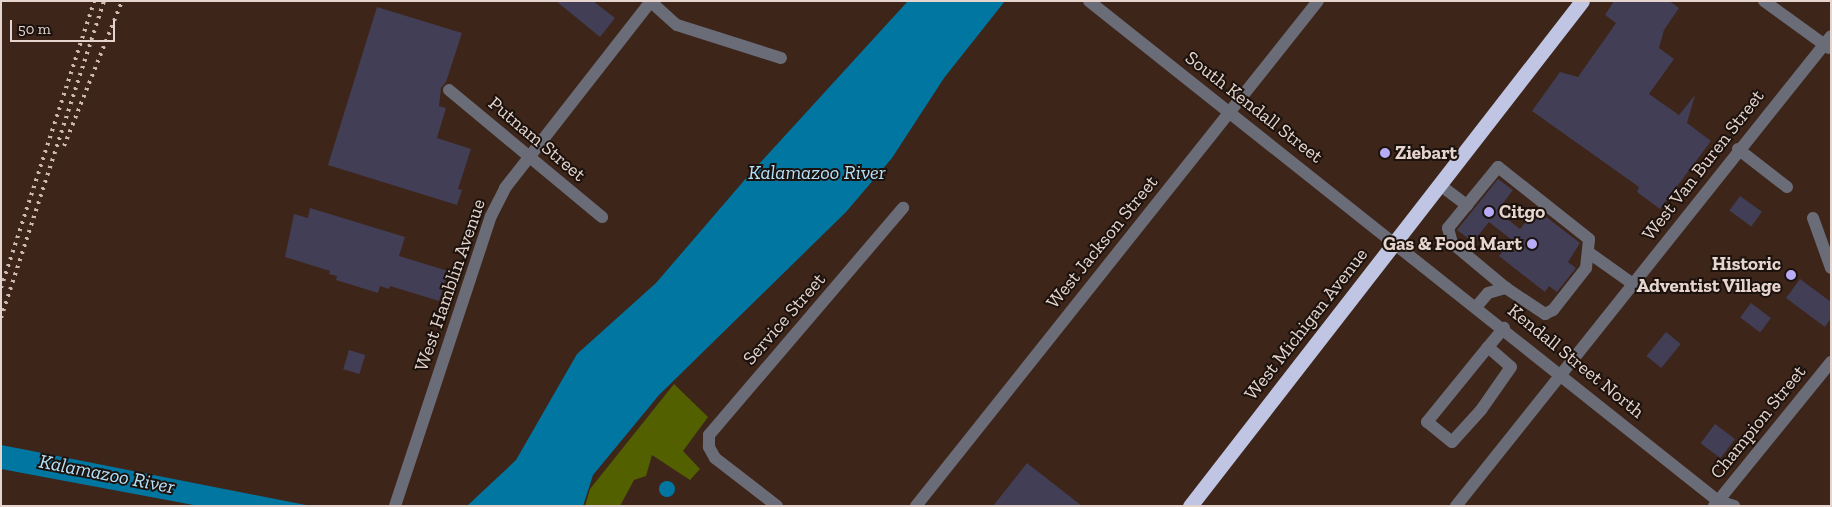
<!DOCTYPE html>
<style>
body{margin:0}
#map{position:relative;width:1832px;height:507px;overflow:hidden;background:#3d251a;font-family:"Zilla Slab",serif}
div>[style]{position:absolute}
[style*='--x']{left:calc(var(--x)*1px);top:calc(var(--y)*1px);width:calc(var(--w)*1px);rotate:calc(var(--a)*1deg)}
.forest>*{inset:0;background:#536000}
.water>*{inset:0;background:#0076a0}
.round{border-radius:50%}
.building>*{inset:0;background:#413e56;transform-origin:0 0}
.minor>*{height:12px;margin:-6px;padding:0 6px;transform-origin:6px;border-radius:6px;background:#6a6c78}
.highway>*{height:15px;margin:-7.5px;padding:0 7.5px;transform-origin:7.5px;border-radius:7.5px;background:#bfc5e2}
.rail>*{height:4px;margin-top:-2px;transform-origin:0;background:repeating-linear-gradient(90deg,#cab8b1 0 2.5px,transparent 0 7.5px)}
.dots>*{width:14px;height:14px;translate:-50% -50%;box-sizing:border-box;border:2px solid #1c120d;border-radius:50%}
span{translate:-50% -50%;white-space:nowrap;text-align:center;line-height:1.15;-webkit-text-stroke:4px #1c120d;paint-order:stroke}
.street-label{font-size:19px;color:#e6d5ce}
.poi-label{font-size:19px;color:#e6d5ce;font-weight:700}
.left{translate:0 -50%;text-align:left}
.right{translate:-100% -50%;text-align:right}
.water-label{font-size:20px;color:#b6e1f9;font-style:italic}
.frame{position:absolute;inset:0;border:2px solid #e6d5ce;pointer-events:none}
.scale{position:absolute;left:10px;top:20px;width:105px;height:22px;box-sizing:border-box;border:2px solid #e6d5ce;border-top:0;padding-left:6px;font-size:15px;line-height:18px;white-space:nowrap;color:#e6d5ce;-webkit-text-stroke:4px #1c120d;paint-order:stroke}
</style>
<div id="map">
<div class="forest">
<i style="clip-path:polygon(674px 384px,708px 417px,683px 451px,700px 469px,690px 480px,652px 455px,646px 476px,634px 480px,620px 506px,585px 506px,590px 489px)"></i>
</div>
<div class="water">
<i style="clip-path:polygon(908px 1px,1005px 1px,944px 78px,892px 158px,846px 212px,659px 395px,593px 475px,583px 506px,467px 506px,516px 460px,577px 354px,656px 283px,748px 176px)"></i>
<i style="clip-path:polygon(1px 445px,27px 450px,311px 506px,199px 506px,1px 469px)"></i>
<i class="round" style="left:659px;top:481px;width:16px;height:16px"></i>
</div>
<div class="building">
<i style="clip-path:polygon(556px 1px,593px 1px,615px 18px,600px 37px)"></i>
<i style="clip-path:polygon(1614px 1px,1669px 1px,1679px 8px,1664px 30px,1659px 48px,1674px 59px,1649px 94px,1679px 115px,1695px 95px,1687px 123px,1711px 141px,1660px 209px,1637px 192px,1639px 187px,1532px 111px,1560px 72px,1578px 77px,1616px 23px,1605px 15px)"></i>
<i style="clip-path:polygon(377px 7px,462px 33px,446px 82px,441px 88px,439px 106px,446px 108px,437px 138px,471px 149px,458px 189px,462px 190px,457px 205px,328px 165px)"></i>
<i style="clip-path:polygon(1498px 179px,1513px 190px,1497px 211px,1520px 229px,1536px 209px,1580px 243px,1568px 262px,1576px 268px,1557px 292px,1549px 286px,1545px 292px,1499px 256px,1512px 240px,1489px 222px,1473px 242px,1457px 230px)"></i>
<i style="left:1740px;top:196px;width:27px;height:18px;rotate:36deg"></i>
<i style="clip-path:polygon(310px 208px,405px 237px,399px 256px,448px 271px,439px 301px,390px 286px,389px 289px,380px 286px,378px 293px,336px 280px,337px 276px,329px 274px,330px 271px,285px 257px,294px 214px,308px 218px)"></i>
<i style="clip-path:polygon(1800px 279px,1831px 302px,1831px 318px,1825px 327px,1786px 298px)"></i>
<i style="left:1751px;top:303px;width:25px;height:18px;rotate:37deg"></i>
<i style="left:1666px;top:332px;width:19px;height:31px;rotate:39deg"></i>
<i style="left:349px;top:350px;width:17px;height:20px;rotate:17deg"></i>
<i style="left:1715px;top:424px;width:25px;height:24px;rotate:37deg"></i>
<i style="clip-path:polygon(1027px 463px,1082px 506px,993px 506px)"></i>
</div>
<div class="minor">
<i style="--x:650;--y:1;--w:36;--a:42"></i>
<i style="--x:677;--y:25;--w:109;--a:17.6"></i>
<i style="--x:1089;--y:1;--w:804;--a:38.48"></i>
<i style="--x:1718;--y:501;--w:17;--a:17"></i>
<i style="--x:1764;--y:1;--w:80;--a:35.9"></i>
<i style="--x:449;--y:90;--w:199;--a:39.7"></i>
<i style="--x:1738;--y:149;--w:62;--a:37.8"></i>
<i style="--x:1440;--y:185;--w:34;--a:37"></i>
<i style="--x:1813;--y:218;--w:53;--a:70.2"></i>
<i style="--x:1588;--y:252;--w:55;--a:35.4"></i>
<i style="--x:1476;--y:307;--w:18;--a:-49"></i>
<i style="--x:1488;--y:293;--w:19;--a:-16"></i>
<i style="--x:1506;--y:288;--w:47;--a:33.7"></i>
<i style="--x:1545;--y:314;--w:9;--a:-27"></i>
<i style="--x:1553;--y:310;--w:53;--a:-51.8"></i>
<i style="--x:1586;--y:268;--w:29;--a:-84"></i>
<i style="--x:1589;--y:239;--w:116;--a:-141.6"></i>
<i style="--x:1498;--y:167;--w:79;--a:129.3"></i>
<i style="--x:1448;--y:228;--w:16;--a:75"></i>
<i style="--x:1452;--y:243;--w:70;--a:39.8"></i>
<i style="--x:1488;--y:347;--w:30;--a:41"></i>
<i style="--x:1511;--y:367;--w:52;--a:124.9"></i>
<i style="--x:1481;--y:410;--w:43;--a:132.2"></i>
<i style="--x:1452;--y:442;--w:32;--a:-141"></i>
<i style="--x:1427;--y:422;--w:97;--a:-50.9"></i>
<i style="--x:1488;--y:347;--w:25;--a:-50"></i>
<i style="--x:395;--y:506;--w:305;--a:-71.7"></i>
<i style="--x:491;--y:216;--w:31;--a:-63"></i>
<i style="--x:505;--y:188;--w:237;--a:-52"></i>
<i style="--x:777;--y:506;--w:78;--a:-142.3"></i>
<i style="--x:715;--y:458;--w:13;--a:-119"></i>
<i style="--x:709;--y:447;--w:12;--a:-90"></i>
<i style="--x:709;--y:435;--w:299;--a:-49.5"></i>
<i style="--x:916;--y:506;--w:645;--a:-51.48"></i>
<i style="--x:1456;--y:506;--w:601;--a:-51.41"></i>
<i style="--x:1714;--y:506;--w:186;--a:-50.9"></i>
</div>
<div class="highway">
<i style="--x:1190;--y:506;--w:639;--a:-52.18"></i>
</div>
<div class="rail">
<i style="--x:64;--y:146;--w:156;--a:-68.2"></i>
<i style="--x:1;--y:288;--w:302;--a:-72"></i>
<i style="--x:1;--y:318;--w:333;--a:-72"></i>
</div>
<div class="dots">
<i style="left:1385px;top:153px;background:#b8abf7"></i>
<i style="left:1489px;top:212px;background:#b8abf7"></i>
<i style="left:1532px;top:244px;background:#b8abf7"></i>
<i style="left:1791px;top:275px;background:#b8abf7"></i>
</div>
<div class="street-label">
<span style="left:1254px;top:107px;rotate:38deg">South Kendall Street</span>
<span style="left:537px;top:139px;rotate:40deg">Putnam Street</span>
<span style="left:1703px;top:165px;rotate:-52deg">West Van Buren Street</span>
<span style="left:1102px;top:242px;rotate:-51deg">West Jackson Street</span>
<span style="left:450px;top:285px;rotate:-71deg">West Hamblin Avenue</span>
<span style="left:784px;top:319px;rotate:-49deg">Service Street</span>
<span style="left:1306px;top:324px;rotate:-52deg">West Michigan Avenue</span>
<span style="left:1576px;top:361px;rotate:39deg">Kendall Street North</span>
<span style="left:1758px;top:422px;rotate:-51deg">Champion Street</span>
</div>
<div class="poi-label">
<span class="left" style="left:1395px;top:153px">Ziebart</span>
<span class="left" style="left:1499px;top:212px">Citgo</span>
<span class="right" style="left:1522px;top:244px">Gas &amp; Food Mart</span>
<span class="right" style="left:1781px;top:275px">Historic<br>Adventist Village</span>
</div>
<div class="water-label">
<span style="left:817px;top:172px">Kalamazoo River</span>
<span style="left:107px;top:474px;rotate:11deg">Kalamazoo River</span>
</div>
<div class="frame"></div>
<div class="scale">50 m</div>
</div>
